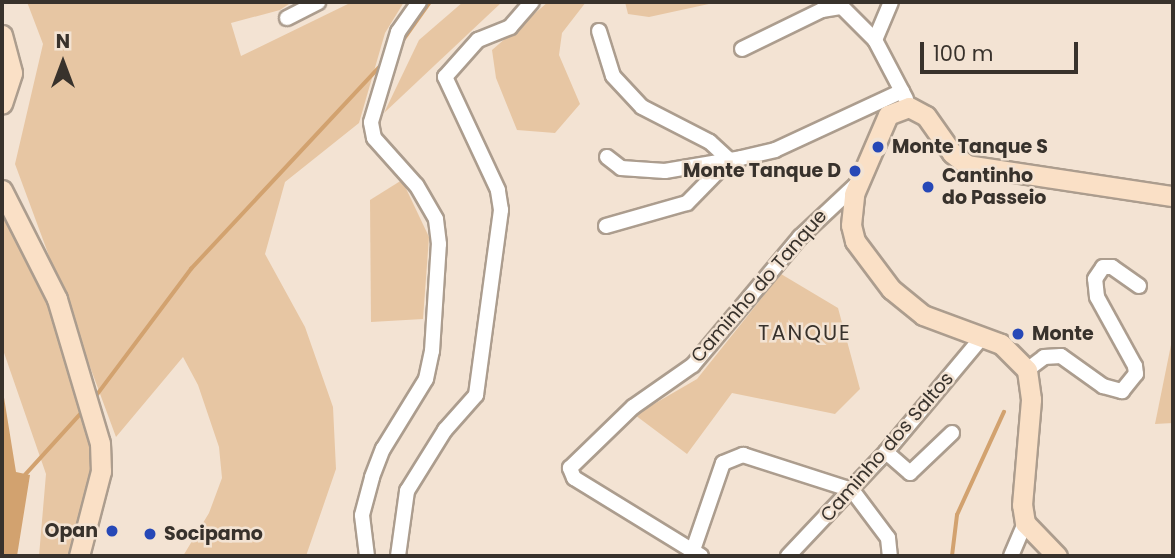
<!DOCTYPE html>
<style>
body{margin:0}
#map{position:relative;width:1175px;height:558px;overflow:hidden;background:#f3e3d3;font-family:Poppins,sans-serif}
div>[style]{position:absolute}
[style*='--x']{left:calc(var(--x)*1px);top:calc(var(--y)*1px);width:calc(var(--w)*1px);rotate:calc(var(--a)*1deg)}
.green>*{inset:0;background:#e7c6a3}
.water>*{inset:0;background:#d2a26f}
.stream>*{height:3.5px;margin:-1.75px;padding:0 1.75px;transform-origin:1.75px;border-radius:1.75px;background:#d2a26f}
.roads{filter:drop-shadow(2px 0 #ac9d8e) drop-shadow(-2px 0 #ac9d8e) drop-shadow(0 2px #ac9d8e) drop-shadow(0 -2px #ac9d8e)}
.minor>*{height:14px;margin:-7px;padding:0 7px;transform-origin:7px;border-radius:7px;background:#fff}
.major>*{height:19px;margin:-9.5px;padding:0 9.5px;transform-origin:9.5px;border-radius:9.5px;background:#fae0c6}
.dots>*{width:19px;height:19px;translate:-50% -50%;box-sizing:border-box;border:4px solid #f3e3d3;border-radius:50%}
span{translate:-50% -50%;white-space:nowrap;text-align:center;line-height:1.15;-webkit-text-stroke:5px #f3e3d3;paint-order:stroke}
.poi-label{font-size:19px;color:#38322c;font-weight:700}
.left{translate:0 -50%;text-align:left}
.right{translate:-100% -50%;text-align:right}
.street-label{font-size:19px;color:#38322c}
.neighbourhood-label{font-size:21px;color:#38322c;letter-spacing:2px}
.frame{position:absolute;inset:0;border:4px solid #38322c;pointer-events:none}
.north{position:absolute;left:28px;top:28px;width:70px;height:70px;-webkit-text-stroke:5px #f3e3d3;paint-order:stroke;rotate:0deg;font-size:19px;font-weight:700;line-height:28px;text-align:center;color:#38322c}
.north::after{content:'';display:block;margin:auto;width:24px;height:32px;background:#38322c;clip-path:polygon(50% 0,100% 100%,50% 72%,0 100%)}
.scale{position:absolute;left:920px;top:42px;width:158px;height:32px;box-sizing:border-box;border:4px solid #38322c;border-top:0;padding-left:9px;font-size:21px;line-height:24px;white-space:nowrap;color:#38322c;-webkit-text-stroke:5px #f3e3d3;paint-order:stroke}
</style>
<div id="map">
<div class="green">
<i style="clip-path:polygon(27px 2px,292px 2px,280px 10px,231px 23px,241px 56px,352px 2px,404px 2px,385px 33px,359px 123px,285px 182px,265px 254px,305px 327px,333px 407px,336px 469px,306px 556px,183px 556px,209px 513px,222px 478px,219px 447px,198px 385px,183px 357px,116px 437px,15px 164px,43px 44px)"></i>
<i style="clip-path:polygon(463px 2px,502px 2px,384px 113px,419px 40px)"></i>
<i style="clip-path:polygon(548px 2px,586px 2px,562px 33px,559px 55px,580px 104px,555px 133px,517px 130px,496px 78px,492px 50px)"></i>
<i style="clip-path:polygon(625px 2px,718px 2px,649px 17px,628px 14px)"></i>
<i style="clip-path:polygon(402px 180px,429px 237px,423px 319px,371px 322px,370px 200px)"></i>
<i style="clip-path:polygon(2px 203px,57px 310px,92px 443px,92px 490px,76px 556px,39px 556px,46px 474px,2px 347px)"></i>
<i style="clip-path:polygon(781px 274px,838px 308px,860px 389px,835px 414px,732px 393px,687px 454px,635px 415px,697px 379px)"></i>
<i style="clip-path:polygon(1173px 335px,1173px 423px,1155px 424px)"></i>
</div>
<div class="water">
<i style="clip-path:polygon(2px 385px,16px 472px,30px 475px,17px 556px,2px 556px)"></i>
</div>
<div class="stream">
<i style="--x:399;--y:46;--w:54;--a:-54.8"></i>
<i style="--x:93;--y:400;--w:164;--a:-53.2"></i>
<i style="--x:191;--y:269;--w:280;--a:-47"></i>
<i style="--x:25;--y:475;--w:86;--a:-47.8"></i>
<i style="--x:952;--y:556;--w:41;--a:-83"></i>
<i style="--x:957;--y:515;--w:113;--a:-65.5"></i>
</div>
<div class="roads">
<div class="minor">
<i style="--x:287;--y:18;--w:35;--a:-27"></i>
<i style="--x:599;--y:31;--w:47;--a:72.7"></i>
<i style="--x:613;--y:76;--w:42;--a:46.9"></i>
<i style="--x:642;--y:107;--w:76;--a:27.2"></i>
<i style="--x:710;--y:142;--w:26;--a:43"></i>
<i style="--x:875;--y:40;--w:41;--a:-67.2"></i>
<i style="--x:742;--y:49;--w:89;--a:-26"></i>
<i style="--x:822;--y:10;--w:20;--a:-9"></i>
<i style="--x:842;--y:7;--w:47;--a:45"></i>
<i style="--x:875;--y:40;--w:67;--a:62.3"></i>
<i style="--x:607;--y:157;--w:18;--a:38"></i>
<i style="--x:621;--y:168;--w:44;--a:3.9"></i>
<i style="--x:665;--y:171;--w:77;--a:-9.7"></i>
<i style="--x:741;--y:158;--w:35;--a:-13"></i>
<i style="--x:775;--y:150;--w:140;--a:-24.9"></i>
<i style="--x:606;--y:226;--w:84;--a:-15.9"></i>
<i style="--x:687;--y:203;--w:59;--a:-45.7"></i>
<i style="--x:1027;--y:370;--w:21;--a:-37"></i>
<i style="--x:1044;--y:357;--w:17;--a:-3"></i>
<i style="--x:1061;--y:356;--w:52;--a:35.5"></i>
<i style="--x:1103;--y:386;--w:20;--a:15"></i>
<i style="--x:1122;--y:391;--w:22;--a:-51"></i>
<i style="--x:1136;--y:374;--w:8;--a:-97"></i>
<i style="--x:1135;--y:366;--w:79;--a:-118.8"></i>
<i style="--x:1097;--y:297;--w:18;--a:-96"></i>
<i style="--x:1095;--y:279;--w:14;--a:-56"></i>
<i style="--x:1103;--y:267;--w:9;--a:0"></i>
<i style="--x:1112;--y:267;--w:33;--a:35"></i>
<i style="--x:886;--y:452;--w:32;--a:41"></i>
<i style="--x:910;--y:473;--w:58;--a:-43.6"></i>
<i style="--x:852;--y:490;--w:60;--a:53.1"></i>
<i style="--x:888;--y:538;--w:18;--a:84"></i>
<i style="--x:693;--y:550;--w:92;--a:-71"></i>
<i style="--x:723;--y:463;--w:22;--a:-22"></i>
<i style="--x:743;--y:455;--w:114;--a:17.8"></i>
<i style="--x:367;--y:556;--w:41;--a:-97"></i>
<i style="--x:362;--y:515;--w:39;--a:-75"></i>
<i style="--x:372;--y:477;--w:30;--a:-69"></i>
<i style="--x:383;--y:449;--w:82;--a:-58.4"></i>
<i style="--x:426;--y:379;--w:29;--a:-78"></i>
<i style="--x:432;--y:351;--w:107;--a:-86.3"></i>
<i style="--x:439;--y:244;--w:25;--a:-97"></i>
<i style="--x:436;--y:219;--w:39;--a:-120"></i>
<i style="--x:416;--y:185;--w:63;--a:-131.8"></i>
<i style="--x:374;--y:138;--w:16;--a:-101"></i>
<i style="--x:371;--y:122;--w:94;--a:-73.3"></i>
<i style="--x:398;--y:32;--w:37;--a:-55"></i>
<i style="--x:398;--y:556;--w:66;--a:-82.1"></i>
<i style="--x:407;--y:491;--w:72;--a:-58.1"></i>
<i style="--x:445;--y:430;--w:47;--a:-48.5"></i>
<i style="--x:476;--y:395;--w:187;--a:-82.3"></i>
<i style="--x:501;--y:210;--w:20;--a:-99"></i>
<i style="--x:498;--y:190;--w:125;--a:-115.1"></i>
<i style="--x:445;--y:77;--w:50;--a:-48.3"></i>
<i style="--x:478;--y:40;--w:35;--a:-22"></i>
<i style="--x:510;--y:27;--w:33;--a:-49"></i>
<i style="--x:701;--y:556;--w:149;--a:-148.4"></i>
<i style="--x:574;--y:478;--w:11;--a:-112"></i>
<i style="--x:570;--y:468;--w:88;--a:-44.1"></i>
<i style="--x:633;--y:407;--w:73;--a:-35"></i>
<i style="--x:693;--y:365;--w:167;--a:-50.1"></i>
<i style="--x:800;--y:237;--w:81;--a:-43"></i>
<i style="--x:788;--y:556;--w:143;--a:-46.7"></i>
<i style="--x:886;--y:452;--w:151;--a:-50.1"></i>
<i style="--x:1011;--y:556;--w:36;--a:-67"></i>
</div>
<div class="major">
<i style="--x:2;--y:35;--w:39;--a:75"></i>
<i style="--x:12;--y:73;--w:32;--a:108"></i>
<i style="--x:2;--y:190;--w:122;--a:63.2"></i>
<i style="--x:57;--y:299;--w:150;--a:73.4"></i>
<i style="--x:100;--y:443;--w:28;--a:88"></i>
<i style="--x:101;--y:471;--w:88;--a:104.5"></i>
<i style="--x:1057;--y:556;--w:46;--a:-134.1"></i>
<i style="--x:1025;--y:523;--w:18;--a:-99"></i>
<i style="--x:1022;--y:505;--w:106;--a:-85.1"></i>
<i style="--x:1031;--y:399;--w:29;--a:-98"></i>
<i style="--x:1027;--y:370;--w:37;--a:-135"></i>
<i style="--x:1001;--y:344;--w:83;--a:-159.6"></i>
<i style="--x:923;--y:315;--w:41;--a:-140.9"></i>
<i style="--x:891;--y:289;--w:60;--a:-126.9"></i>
<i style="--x:855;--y:241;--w:16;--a:-104"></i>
<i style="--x:851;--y:225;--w:31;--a:-84"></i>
<i style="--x:854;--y:194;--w:86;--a:-66.7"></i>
<i style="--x:888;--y:115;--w:22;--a:-21"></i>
<i style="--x:909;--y:107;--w:19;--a:28"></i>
<i style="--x:926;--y:116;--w:45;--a:54.9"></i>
<i style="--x:952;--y:153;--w:19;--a:39"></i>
<i style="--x:967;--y:165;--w:208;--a:8.6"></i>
</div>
</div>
<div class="dots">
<i style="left:878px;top:147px;background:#2648b7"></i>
<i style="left:855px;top:171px;background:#2648b7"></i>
<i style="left:928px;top:187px;background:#2648b7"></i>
<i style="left:1018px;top:334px;background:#2648b7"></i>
<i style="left:112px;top:531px;background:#2648b7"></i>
<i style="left:150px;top:534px;background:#2648b7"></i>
</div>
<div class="poi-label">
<span class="left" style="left:892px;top:147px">Monte Tanque S</span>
<span class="right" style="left:841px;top:171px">Monte Tanque D</span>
<span class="left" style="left:942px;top:187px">Cantinho<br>do Passeio</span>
<span class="left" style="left:1032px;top:334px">Monte</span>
<span class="right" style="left:98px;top:531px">Opan</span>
<span class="left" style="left:164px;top:534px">Socipamo</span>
</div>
<div class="street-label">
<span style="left:759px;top:286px;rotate:-49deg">Caminho do Tanque</span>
<span style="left:887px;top:447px;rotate:-49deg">Caminho dos Saltos</span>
</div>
<div class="neighbourhood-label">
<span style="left:805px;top:333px">TANQUE</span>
</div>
<div class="frame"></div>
<div class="north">N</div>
<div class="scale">100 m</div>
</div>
